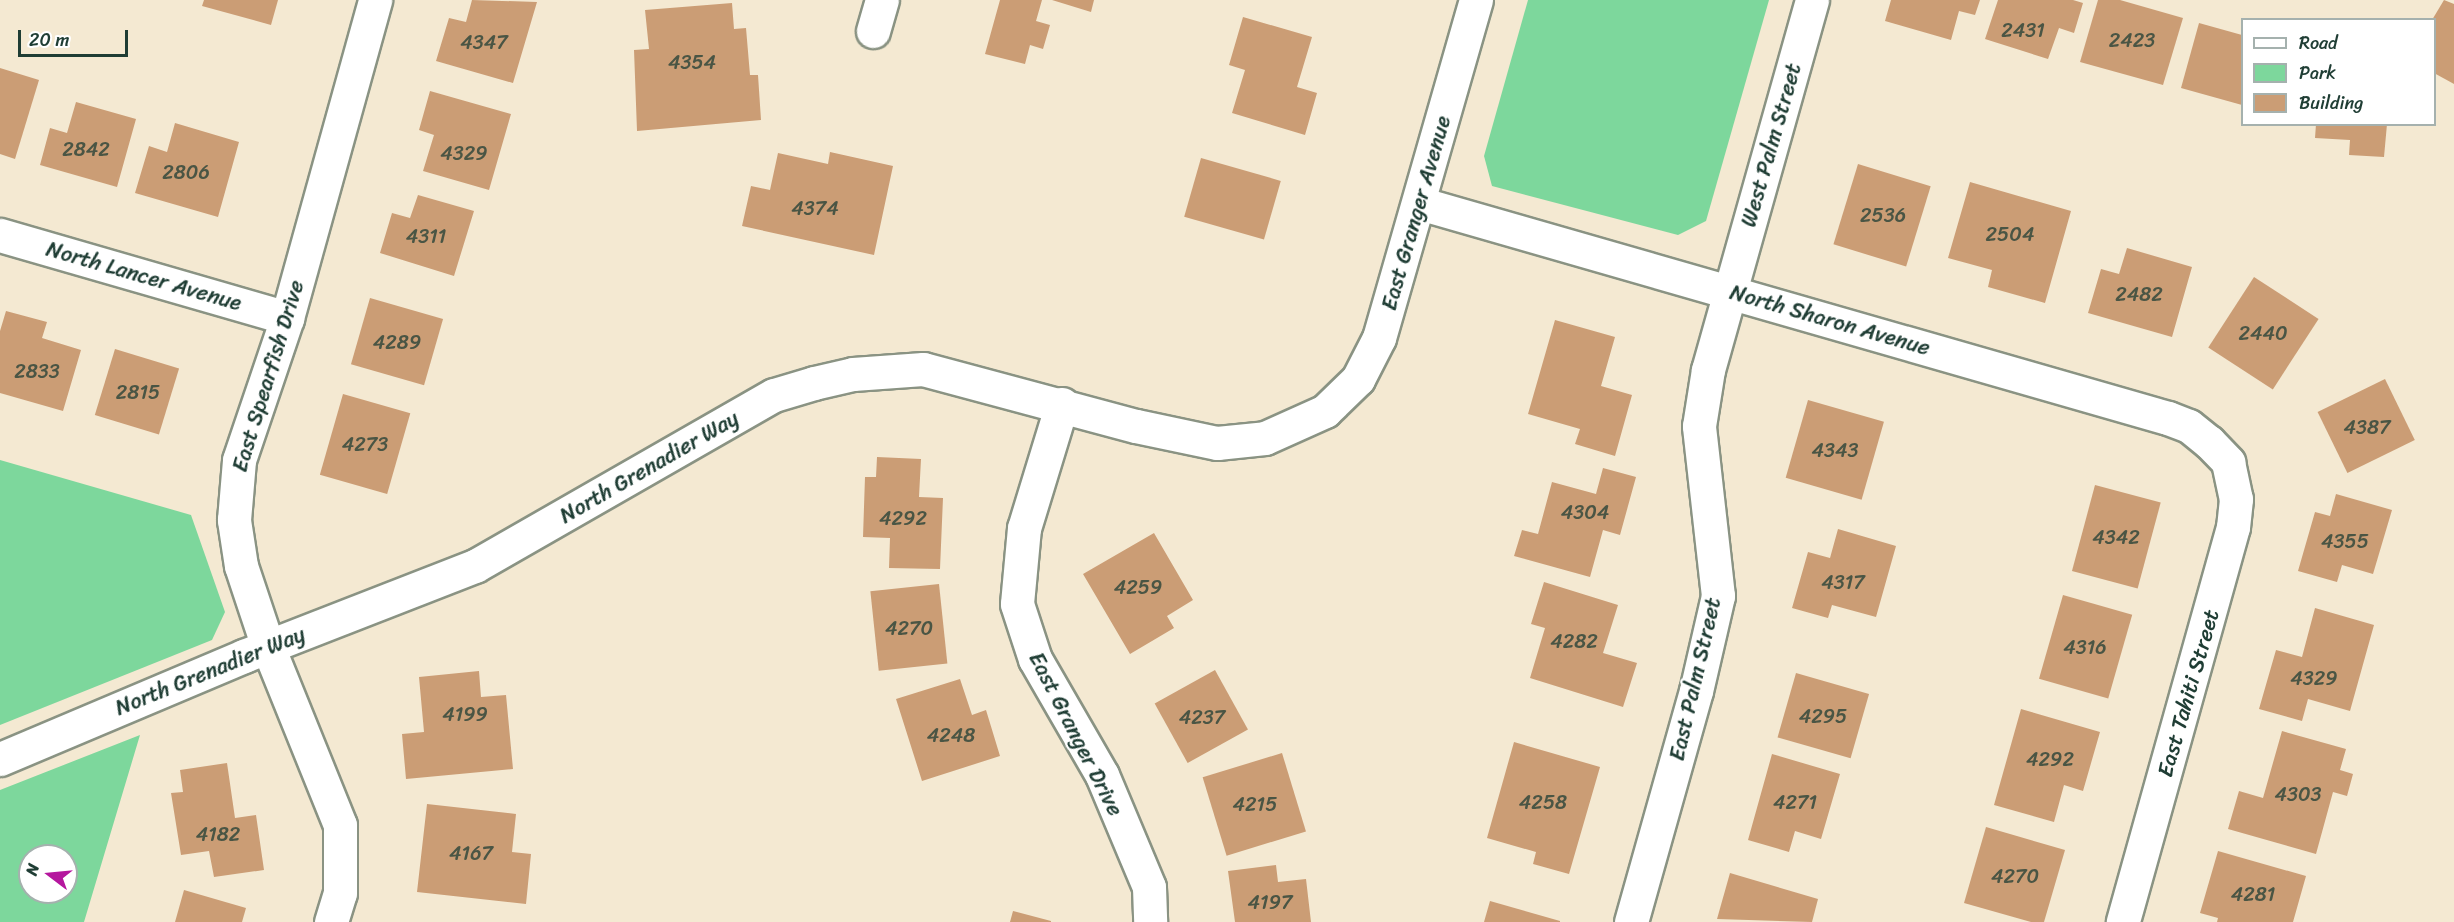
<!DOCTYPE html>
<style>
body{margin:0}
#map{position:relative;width:2454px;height:922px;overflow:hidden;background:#f4e9d2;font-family:Sriracha,sans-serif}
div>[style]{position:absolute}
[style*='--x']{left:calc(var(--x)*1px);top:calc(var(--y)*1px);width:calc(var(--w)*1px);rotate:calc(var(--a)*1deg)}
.green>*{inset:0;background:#7dd79c}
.building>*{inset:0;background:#cb9d75;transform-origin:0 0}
.roads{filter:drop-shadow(2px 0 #8a9383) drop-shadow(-2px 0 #8a9383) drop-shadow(0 2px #8a9383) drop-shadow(0 -2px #8a9383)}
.street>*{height:33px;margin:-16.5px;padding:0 16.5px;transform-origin:16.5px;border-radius:16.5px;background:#fff}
.secondary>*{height:33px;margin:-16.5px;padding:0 16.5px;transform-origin:16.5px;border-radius:16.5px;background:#fff}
span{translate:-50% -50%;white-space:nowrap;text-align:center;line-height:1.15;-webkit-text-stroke:4.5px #fff;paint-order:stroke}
.number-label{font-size:20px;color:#4a5544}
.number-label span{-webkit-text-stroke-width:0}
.street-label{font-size:22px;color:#1f3d34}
.legend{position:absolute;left:2241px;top:18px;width:195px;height:108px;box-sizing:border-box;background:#fff;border:2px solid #a5b1ae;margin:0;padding:8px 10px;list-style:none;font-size:18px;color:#1f3d34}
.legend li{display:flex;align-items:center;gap:12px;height:30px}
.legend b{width:30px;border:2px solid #a5b1ae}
.north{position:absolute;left:18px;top:844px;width:60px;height:60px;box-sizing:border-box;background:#fff;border:2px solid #a5b1ae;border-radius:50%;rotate:286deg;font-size:16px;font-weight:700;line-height:24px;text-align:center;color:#1f3d34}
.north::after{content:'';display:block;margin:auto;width:21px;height:27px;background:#b5179e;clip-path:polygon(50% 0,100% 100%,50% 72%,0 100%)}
.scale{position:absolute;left:18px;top:30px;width:110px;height:27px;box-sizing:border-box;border:3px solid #1f3d34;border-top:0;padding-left:8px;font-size:18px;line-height:21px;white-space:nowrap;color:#1f3d34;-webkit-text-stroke:4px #fff;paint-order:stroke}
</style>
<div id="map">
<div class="green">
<i style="clip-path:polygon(1528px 0,1769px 0,1706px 221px,1678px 235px,1492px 186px,1484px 156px)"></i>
<i style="clip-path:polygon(0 460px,191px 515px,225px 612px,212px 640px,0 725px)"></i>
<i style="clip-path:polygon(evenodd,140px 735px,84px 922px,0 922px,0 790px,140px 735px,30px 856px,66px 856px,66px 892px,30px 892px,30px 856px)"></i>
</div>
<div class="building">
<i style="clip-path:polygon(204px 0,278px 0,271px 25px,202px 6px)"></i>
<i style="clip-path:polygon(472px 0,537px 2px,513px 83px,436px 61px,449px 18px,466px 22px)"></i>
<i style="clip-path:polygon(1000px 0,1042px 0,1036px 21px,1050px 25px,1043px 49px,1030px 45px,1025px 64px,985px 54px)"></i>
<i style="clip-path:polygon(1052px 0,1094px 0,1091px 12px)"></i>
<i style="clip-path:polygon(1891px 0,1980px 0,1975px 15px,1959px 11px,1951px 40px,1885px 21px)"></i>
<i style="clip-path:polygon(1998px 0,2073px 0,2083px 3px,2074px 33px,2059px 28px,2048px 59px,1985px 39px)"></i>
<i style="clip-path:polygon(2098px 0,2120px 0,2183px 18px,2163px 85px,2080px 62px)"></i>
<i style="clip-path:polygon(2444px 0,2454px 4px,2454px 84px,2434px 73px,2432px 20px)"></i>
<i style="clip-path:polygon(732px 3px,734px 29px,746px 28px,750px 75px,758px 75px,761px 120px,637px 131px,634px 50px,649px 49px,645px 10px)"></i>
<i style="clip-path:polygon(1243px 17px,1312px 37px,1297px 87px,1317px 93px,1305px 135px,1232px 113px,1245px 70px,1229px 65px)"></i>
<i style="clip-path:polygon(2199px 23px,2242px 35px,2242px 105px,2181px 88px)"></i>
<i style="clip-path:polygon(0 68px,39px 80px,15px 159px,0 154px)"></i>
<i style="clip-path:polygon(430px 91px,511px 114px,489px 190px,423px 171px,434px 135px,419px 130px)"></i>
<i style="clip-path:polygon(76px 102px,136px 119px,117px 187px,40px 165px,50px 128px,67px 133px)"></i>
<i style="clip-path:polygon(175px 123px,239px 142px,218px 217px,135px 193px,149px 146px,167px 152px)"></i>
<i style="clip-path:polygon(2316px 124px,2387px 124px,2384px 157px,2349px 155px,2350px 140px,2315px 138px)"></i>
<i style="clip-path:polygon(830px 152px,893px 166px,874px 255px,742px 226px,751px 186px,770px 190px,778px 153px,828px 164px)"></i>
<i style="left:1201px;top:158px;width:83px;height:61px;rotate:16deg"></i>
<i style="left:1858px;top:164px;width:76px;height:84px;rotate:17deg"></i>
<i style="clip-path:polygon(1970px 182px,2071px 211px,2045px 303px,1988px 287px,1992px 270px,1948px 258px)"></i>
<i style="clip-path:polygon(418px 195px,474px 211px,454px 276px,380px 253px,392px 213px,410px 218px)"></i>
<i style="clip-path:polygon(2127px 248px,2192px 267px,2172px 337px,2088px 313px,2101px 269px,2119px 274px)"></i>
<i style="left:2254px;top:277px;width:77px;height:84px;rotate:33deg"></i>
<i style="left:370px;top:298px;width:76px;height:69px;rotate:16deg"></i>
<i style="clip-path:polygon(6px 311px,47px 322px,42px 338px,81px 350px,63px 411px,0 393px,0 331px)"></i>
<i style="clip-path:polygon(1555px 320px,1615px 337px,1601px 386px,1632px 395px,1615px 456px,1575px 444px,1580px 429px,1528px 414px)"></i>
<i style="left:115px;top:349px;width:67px;height:69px;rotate:17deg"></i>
<i style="left:2385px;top:379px;width:68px;height:75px;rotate:64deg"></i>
<i style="left:343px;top:394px;width:70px;height:84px;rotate:16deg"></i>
<i style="left:1808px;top:400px;width:79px;height:81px;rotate:16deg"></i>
<i style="clip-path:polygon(877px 457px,921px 459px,919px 497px,943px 498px,940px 569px,889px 568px,890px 538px,863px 537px,865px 477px,876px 477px)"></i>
<i style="clip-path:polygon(1603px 468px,1636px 477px,1620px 535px,1603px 530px,1590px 577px,1514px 556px,1522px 530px,1538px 534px,1552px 482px,1596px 494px)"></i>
<i style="left:2095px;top:485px;width:68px;height:89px;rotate:15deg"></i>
<i style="clip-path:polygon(2336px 494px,2392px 510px,2373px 574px,2342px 565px,2337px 582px,2298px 571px,2315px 512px,2330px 516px)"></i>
<i style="clip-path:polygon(1838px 529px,1896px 546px,1876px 617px,1832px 605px,1828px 618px,1792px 608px,1808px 552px,1830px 558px)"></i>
<i style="clip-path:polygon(1154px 533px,1193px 600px,1167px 616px,1174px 628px,1130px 654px,1083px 574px)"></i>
<i style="clip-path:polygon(1544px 582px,1618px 605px,1603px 653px,1637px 663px,1623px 707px,1530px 678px,1545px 628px,1531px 624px)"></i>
<i style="left:939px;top:584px;width:80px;height:69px;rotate:84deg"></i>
<i style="left:2063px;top:595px;width:72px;height:87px;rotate:16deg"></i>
<i style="clip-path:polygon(2315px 608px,2374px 625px,2350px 711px,2308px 699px,2302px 721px,2259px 709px,2276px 650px,2302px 657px)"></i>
<i style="left:1215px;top:670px;width:68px;height:69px;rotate:61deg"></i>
<i style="clip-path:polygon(479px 671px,481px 697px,506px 695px,513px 769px,406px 779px,402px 734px,424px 732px,419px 677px)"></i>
<i style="left:1796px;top:673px;width:76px;height:67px;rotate:16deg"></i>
<i style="clip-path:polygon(960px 679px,972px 715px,986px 710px,1000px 756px,922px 781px,896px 699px)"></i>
<i style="clip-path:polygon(2021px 709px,2100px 732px,2083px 791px,2064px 785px,2054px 822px,1994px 805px)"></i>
<i style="clip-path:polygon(2282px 731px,2346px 749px,2340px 770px,2353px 774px,2347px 796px,2333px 792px,2316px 854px,2228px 829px,2239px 791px,2263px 798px)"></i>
<i style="clip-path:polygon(1514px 742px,1600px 767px,1569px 874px,1533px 864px,1536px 852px,1487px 838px)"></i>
<i style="left:1282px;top:753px;width:82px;height:83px;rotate:73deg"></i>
<i style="clip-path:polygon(1772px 754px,1840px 774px,1821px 839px,1795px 831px,1789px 852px,1748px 840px)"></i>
<i style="clip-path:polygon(227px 763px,235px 818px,256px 815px,264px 870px,214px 877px,209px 851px,181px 855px,171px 793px,183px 792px,180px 770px)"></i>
<i style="clip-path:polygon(427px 804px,516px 814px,512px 852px,531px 854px,526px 904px,417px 892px)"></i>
<i style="clip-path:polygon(1986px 827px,2065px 850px,2044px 922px,2031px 922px,1964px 903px)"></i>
<i style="clip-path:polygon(2218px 851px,2306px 876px,2293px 922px,2217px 922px,2218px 918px,2200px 913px)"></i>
<i style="clip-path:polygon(1276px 865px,1278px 882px,1306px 879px,1311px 922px,1235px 922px,1228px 871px)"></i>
<i style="clip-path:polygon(1730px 873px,1818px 899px,1812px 922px,1717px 919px)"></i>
<i style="clip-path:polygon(184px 890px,246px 908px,242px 922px,175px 922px)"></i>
<i style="clip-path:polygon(1490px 901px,1560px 921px,1560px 922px,1484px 922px)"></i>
<i style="clip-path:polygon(1013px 911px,1051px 921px,1051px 922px,1010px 922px)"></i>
</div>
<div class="roads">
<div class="street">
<i style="--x:873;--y:31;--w:32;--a:-74"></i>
<i style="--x:1419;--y:203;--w:779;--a:16.02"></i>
<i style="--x:2168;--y:418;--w:22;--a:21"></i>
<i style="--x:2189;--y:426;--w:26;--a:39"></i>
<i style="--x:2209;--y:442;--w:28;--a:46"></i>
<i style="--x:2228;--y:462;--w:38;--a:78"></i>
<i style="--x:2236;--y:499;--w:28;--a:96"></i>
<i style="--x:2233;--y:527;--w:410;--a:105.6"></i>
<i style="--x:0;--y:235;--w:299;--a:16.1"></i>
<i style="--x:1062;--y:404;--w:130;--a:107"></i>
<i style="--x:1024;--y:528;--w:76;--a:95.3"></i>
<i style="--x:1017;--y:604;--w:58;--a:71.9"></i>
<i style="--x:1035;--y:659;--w:134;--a:60"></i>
<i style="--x:1102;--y:775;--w:121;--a:67.2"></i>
<i style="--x:1149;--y:887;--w:35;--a:88"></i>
<i style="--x:331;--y:922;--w:30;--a:-73"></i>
<i style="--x:340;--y:893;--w:68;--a:-90"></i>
<i style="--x:340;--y:825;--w:192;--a:-112"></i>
<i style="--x:268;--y:647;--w:85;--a:-108.4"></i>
<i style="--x:241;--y:566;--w:47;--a:-98.7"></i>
<i style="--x:234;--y:520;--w:60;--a:-85.2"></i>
<i style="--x:239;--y:460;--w:150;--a:-71.3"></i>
<i style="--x:287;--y:318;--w:330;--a:-74.5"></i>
<i style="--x:1631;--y:922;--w:240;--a:-74.3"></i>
<i style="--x:1696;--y:691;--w:98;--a:-77"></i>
<i style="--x:1718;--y:596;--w:171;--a:-96.4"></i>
<i style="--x:1699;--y:426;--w:57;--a:-80.9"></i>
<i style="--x:1708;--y:370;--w:384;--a:-74.3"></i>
</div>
<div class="secondary">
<i style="--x:0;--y:759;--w:265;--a:-22.9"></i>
<i style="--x:244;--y:656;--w:248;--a:-21.3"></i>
<i style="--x:475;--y:566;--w:344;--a:-29.8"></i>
<i style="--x:774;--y:395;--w:42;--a:-16.7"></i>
<i style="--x:814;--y:383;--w:40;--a:-13"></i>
<i style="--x:853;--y:374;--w:70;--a:-4.1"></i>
<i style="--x:923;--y:369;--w:220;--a:15"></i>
<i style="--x:1136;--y:426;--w:83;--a:11.9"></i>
<i style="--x:1217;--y:443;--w:48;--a:-5.9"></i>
<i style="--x:1265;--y:438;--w:66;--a:-24.2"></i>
<i style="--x:1325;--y:411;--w:46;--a:-44.1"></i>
<i style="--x:1358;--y:379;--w:46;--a:-62.9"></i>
<i style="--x:1379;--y:338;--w:352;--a:-74"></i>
</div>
</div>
<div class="number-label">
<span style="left:2023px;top:30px">2431</span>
<span style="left:2132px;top:40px">2423</span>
<span style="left:484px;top:42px">4347</span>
<span style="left:692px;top:62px">4354</span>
<span style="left:86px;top:149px">2842</span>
<span style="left:464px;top:153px">4329</span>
<span style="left:186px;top:172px">2806</span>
<span style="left:815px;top:208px">4374</span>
<span style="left:1883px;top:215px">2536</span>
<span style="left:2010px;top:234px">2504</span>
<span style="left:426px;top:236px">4311</span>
<span style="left:2139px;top:294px">2482</span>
<span style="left:2263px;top:333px">2440</span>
<span style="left:397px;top:342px">4289</span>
<span style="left:37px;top:371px">2833</span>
<span style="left:138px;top:392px">2815</span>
<span style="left:2367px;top:427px">4387</span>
<span style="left:365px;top:444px">4273</span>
<span style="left:1835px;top:450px">4343</span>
<span style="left:1585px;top:512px">4304</span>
<span style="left:903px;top:518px">4292</span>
<span style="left:2116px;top:537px">4342</span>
<span style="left:2345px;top:541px">4355</span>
<span style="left:1843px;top:582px">4317</span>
<span style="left:1138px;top:587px">4259</span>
<span style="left:909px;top:628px">4270</span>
<span style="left:1574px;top:641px">4282</span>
<span style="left:2085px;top:647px">4316</span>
<span style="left:2314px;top:678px">4329</span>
<span style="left:465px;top:714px">4199</span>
<span style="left:1823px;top:716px">4295</span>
<span style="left:1202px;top:717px">4237</span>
<span style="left:951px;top:735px">4248</span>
<span style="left:2050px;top:759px">4292</span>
<span style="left:2298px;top:794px">4303</span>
<span style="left:1543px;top:802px">4258</span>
<span style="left:1795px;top:802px">4271</span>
<span style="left:1255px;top:804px">4215</span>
<span style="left:218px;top:834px">4182</span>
<span style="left:471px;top:853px">4167</span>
<span style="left:2015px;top:876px">4270</span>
<span style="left:2253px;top:894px">4281</span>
<span style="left:1270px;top:902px">4197</span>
</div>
<div class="street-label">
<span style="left:1771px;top:145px;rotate:-74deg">West Palm Street</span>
<span style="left:1416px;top:213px;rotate:-74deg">East Granger Avenue</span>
<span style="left:144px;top:276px;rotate:16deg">North Lancer Avenue</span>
<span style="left:1830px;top:320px;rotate:16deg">North Sharon Avenue</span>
<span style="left:268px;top:376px;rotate:-73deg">East Spearfish Drive</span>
<span style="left:649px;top:467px;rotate:-30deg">North Grenadier Way</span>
<span style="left:210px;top:671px;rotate:-22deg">North Grenadier Way</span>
<span style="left:1695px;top:679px;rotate:-77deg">East Palm Street</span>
<span style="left:2188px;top:693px;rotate:-74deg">East Tahiti Street</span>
<span style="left:1076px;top:734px;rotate:63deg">East Granger Drive</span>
</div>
<ul class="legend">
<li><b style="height:8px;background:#fff"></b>Road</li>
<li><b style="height:16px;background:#7dd79c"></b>Park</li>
<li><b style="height:16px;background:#cb9d75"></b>Building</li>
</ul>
<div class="north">N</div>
<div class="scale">20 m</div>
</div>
